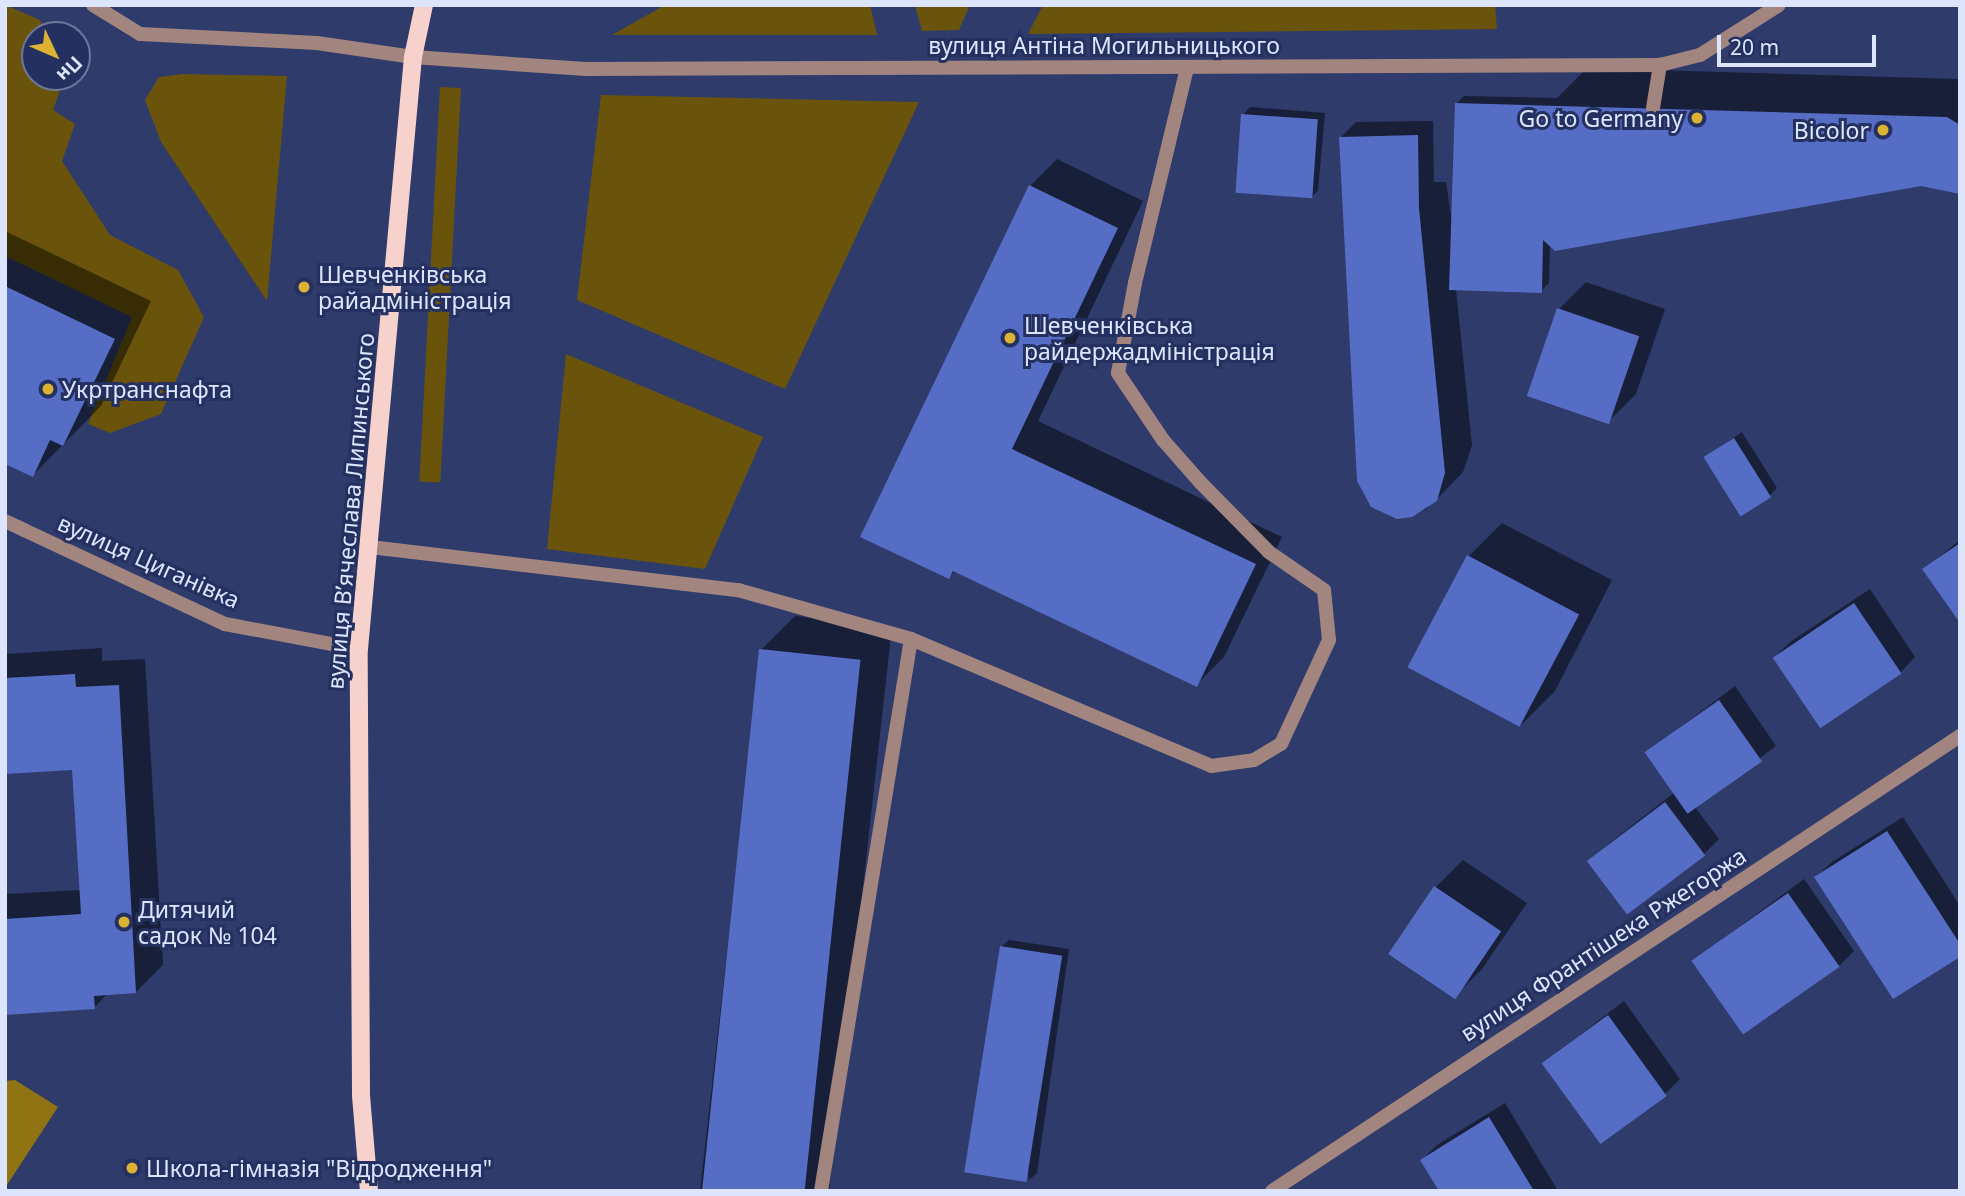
<!DOCTYPE html>
<meta charset="utf-8">
<style>
body{margin:0}
#map{position:relative;width:1965px;height:1196px;overflow:hidden;background:#2e3b6b;font-family:"Noto Sans",sans-serif}
div>[style]{position:absolute}
[style*='--x']{left:calc(var(--x)*1px);top:calc(var(--y)*1px);width:calc(var(--w)*1px);rotate:calc(var(--a)*1deg)}
.green>*{inset:0;background:#6a540b;transform-origin:0 0}
.forest>*{inset:0;background:#907312}
.shadow>*{inset:0;background:#0007}
.building>*{inset:0;background:#566dc5;transform-origin:0 0}
.service>*{height:14px;margin:-7px;padding:0 7px;transform-origin:7px;border-radius:7px;background:#a38580}
.minor>*{height:14px;margin:-7px;padding:0 7px;transform-origin:7px;border-radius:7px;background:#a38580}
.primary>*{height:18px;margin:-9px;padding:0 9px;transform-origin:9px;border-radius:9px;background:#f7d1cb}
.dots>*{width:19px;height:19px;translate:-50% -50%;box-sizing:border-box;border:4px solid #24305f;border-radius:50%}
span{translate:-50% -50%;white-space:nowrap;text-align:center;line-height:1.15;-webkit-text-stroke:6px #24305f;paint-order:stroke}
.street-label{font-size:23px;color:#dde5fd}
.poi-label{font-size:23px;color:#dde5fd}
.right{translate:-100% -50%;text-align:right}
.left{translate:0 -50%;text-align:left}
.frame{position:absolute;inset:0;border:7px solid #dde5fd;pointer-events:none}
.north{position:absolute;left:21px;top:21px;width:70px;height:70px;box-sizing:border-box;background:#24305f;border:2px solid #6e789e;border-radius:50%;rotate:134deg;font-size:19px;font-weight:700;line-height:28px;text-align:center;color:#dde5fd}
.north::after{content:'';display:block;margin:auto;width:24px;height:32px;background:#dbb233;clip-path:polygon(50% 0,100% 100%,50% 72%,0 100%)}
.scale{position:absolute;left:1717px;top:35px;width:159px;height:32px;box-sizing:border-box;border:4px solid #dde5fd;border-top:0;padding-left:9px;font-size:21px;line-height:24px;white-space:nowrap;color:#dde5fd;-webkit-text-stroke:5px #24305f;paint-order:stroke}
</style>
<div id="map">
<div class="green">
<i style="clip-path:polygon(5px 5px,40px 20px,47px 35px,35px 35px,35px 77px,65px 77px,53px 110px,75px 124px,62px 161px,110px 235px,178px 270px,204px 317px,161px 414px,110px 433px,88px 424px,132px 317px,5px 256px)"></i>
<i style="clip-path:polygon(665px 5px,870px 5px,877px 35px,612px 35px)"></i>
<i style="clip-path:polygon(915px 5px,970px 5px,959px 30px,922px 31px)"></i>
<i style="clip-path:polygon(1043px 5px,1495px 5px,1497px 29px,1028px 34px)"></i>
<i style="clip-path:polygon(183px 74px,287px 76px,267px 301px,161px 142px,145px 100px,159px 77px)"></i>
<i style="left:440px;top:87px;width:21px;height:395px;rotate:3deg"></i>
<i style="clip-path:polygon(601px 95px,919px 102px,785px 389px,577px 300px)"></i>
<i style="clip-path:polygon(566px 354px,763px 437px,705px 569px,547px 549px)"></i>
</div>
<div class="forest">
<i style="clip-path:polygon(15px 1080px,58px 1107px,5px 1188px,5px 1081px)"></i>
</div>
<div class="shadow">
<i style="clip-path:polygon(1587px 68px,1960px 79px,1960px 192px,1921px 184px,1550px 244px,1549px 283px,1541px 291px,1456px 289px,1472px 445px,1463px 472px,1436px 500px,1425px 510px,1398px 517px,1359px 481px,1341px 137px,1356px 122px,1433px 121px,1434px 182px,1446px 182px,1453px 229px,1456px 104px,1464px 96px,1557px 98px)"></i>
<i style="clip-path:polygon(1250px 107px,1325px 113px,1318px 190px,1311px 198px,1243px 115px)"></i>
<i style="clip-path:polygon(1057px 159px,1143px 201px,1038px 421px,1282px 537px,1224px 657px,1197px 684px,956px 570px,949px 577px,1030px 186px)"></i>
<i style="clip-path:polygon(5px 231px,151px 301px,101px 406px,33px 475px,5px 462px)"></i>
<i style="clip-path:polygon(1586px 282px,1665px 309px,1636px 394px,1609px 421px,1559px 309px)"></i>
<i style="clip-path:polygon(1742px 432px,1777px 488px,1770px 495px,1706px 457px)"></i>
<i style="clip-path:polygon(1502px 523px,1612px 580px,1555px 691px,1521px 725px,1469px 556px)"></i>
<i style="clip-path:polygon(1960px 540px,1960px 620px,1925px 569px)"></i>
<i style="clip-path:polygon(1870px 589px,1915px 657px,1900px 673px,1820px 725px,1775px 657px,1790px 642px)"></i>
<i style="clip-path:polygon(795px 616px,892px 627px,829px 1191px,700px 1191px,761px 650px)"></i>
<i style="clip-path:polygon(102px 648px,102px 661px,145px 659px,163px 965px,136px 992px,108px 993px,94px 1008px,5px 1013px,5px 894px,81px 890px,73px 768px,5px 772px,5px 654px)"></i>
<i style="clip-path:polygon(1735px 686px,1776px 746px,1695px 807px,1719px 839px,1704px 854px,1588px 860px,1675px 792px,1647px 752px)"></i>
<i style="clip-path:polygon(1903px 817px,1960px 906px,1960px 955px,1816px 877px,1832px 862px)"></i>
<i style="clip-path:polygon(1463px 860px,1527px 903px,1482px 969px,1455px 996px,1392px 954px,1436px 887px)"></i>
<i style="clip-path:polygon(1804px 879px,1854px 951px,1839px 966px,1693px 961px)"></i>
<i style="clip-path:polygon(1009px 940px,1069px 949px,1037px 1173px,1029px 1180px,1001px 947px)"></i>
<i style="clip-path:polygon(1624px 1001px,1680px 1079px,1665px 1094px,1544px 1063px)"></i>
<i style="clip-path:polygon(1505px 1103px,1558px 1191px,1441px 1191px,1422px 1160px,1437px 1145px)"></i>
</div>
<div class="building">
<i style="clip-path:polygon(1455px 103px,1947px 117px,1960px 125px,1960px 194px,1921px 186px,1555px 251px,1543px 240px,1542px 293px,1449px 290px)"></i>
<i style="left:1241px;top:114px;width:77px;height:79px;rotate:4deg"></i>
<i style="clip-path:polygon(1418px 135px,1419px 208px,1445px 473px,1437px 501px,1412px 517px,1397px 519px,1371px 507px,1357px 481px,1339px 137px)"></i>
<i style="clip-path:polygon(1029px 185px,1118px 228px,1012px 449px,1256px 564px,1197px 687px,953px 571px,949px 579px,860px 537px)"></i>
<i style="clip-path:polygon(5px 286px,115px 339px,63px 446px,50px 440px,33px 477px,5px 464px)"></i>
<i style="left:1557px;top:308px;width:87px;height:93px;rotate:19deg"></i>
<i style="left:1734px;top:438px;width:70px;height:36px;rotate:58deg"></i>
<i style="clip-path:polygon(1960px 543px,1960px 623px,1922px 569px)"></i>
<i style="left:1467px;top:555px;width:127px;height:127px;rotate:28deg"></i>
<i style="left:1854px;top:603px;width:85px;height:98px;rotate:56deg"></i>
<i style="left:759px;top:649px;width:102px;height:545px;rotate:6deg"></i>
<i style="clip-path:polygon(75px 674px,76px 687px,119px 685px,136px 993px,94px 996px,95px 1009px,5px 1015px,5px 919px,81px 914px,72px 770px,5px 774px,5px 678px)"></i>
<i style="left:1719px;top:700px;width:75px;height:91px;rotate:55deg"></i>
<i style="left:1665px;top:802px;width:67px;height:98px;rotate:53deg"></i>
<i style="clip-path:polygon(1887px 831px,1960px 944px,1960px 957px,1893px 999px,1814px 877px)"></i>
<i style="left:1434px;top:886px;width:81px;height:82px;rotate:34deg"></i>
<i style="left:1788px;top:893px;width:90px;height:118px;rotate:55deg"></i>
<i style="left:1000px;top:946px;width:63px;height:229px;rotate:9deg"></i>
<i style="left:1608px;top:1015px;width:100px;height:82px;rotate:54deg"></i>
<i style="clip-path:polygon(1489px 1117px,1534px 1191px,1439px 1191px,1420px 1160px)"></i>
</div>
<div class="service">
<i style="--x:93;--y:5;--w:55;--a:31.7"></i>
<i style="--x:140;--y:34;--w:177;--a:2.9"></i>
<i style="--x:317;--y:43;--w:97;--a:8.3"></i>
<i style="--x:1653;--y:108;--w:44;--a:-80.8"></i>
<i style="--x:5;--y:521;--w:21;--a:25"></i>
<i style="--x:370;--y:547;--w:371;--a:6.7"></i>
<i style="--x:738;--y:590;--w:180;--a:15.8"></i>
<i style="--x:911;--y:639;--w:559;--a:99.26"></i>
<i style="--x:911;--y:639;--w:326;--a:22.9"></i>
<i style="--x:1211;--y:766;--w:43;--a:-7.9"></i>
<i style="--x:1254;--y:760;--w:31;--a:-31"></i>
<i style="--x:1281;--y:744;--w:115;--a:-65.2"></i>
<i style="--x:1329;--y:640;--w:50;--a:-95.7"></i>
<i style="--x:1324;--y:590;--w:67;--a:-145.4"></i>
<i style="--x:1269;--y:552;--w:98;--a:-134.6"></i>
<i style="--x:1200;--y:482;--w:56;--a:-131.4"></i>
<i style="--x:1163;--y:440;--w:81;--a:-123.9"></i>
<i style="--x:1118;--y:373;--w:92;--a:-79.3"></i>
<i style="--x:1135;--y:283;--w:221;--a:-76.4"></i>
</div>
<div class="minor">
<i style="--x:413;--y:57;--w:173;--a:4"></i>
<i style="--x:586;--y:69;--w:1074;--a:-0.21"></i>
<i style="--x:1660;--y:65;--w:41;--a:-14"></i>
<i style="--x:1700;--y:55;--w:93;--a:-32.3"></i>
<i style="--x:24;--y:530;--w:222;--a:25.1"></i>
<i style="--x:225;--y:624;--w:136;--a:10.6"></i>
<i style="--x:1272;--y:1191;--w:825;--a:-33.48"></i>
</div>
<div class="primary">
<i style="--x:369;--y:1191;--w:96;--a:-94.8"></i>
<i style="--x:361;--y:1095;--w:446;--a:-90.3"></i>
<i style="--x:359;--y:649;--w:594;--a:-84.79"></i>
<i style="--x:413;--y:57;--w:53;--a:-78.1"></i>
</div>
<div class="dots">
<i style="left:1697px;top:118px;background:#dbb233"></i>
<i style="left:1883px;top:130px;background:#dbb233"></i>
<i style="left:304px;top:287px;background:#dbb233"></i>
<i style="left:1010px;top:338px;background:#dbb233"></i>
<i style="left:48px;top:389px;background:#dbb233"></i>
<i style="left:124px;top:922px;background:#dbb233"></i>
<i style="left:132px;top:1168px;background:#dbb233"></i>
</div>
<div class="street-label">
<span style="left:1104px;top:45px">вулиця Антіна Могильницького</span>
<span style="left:350px;top:511px;rotate:-85deg">вулиця Вʼячеслава Липинського</span>
<span style="left:149px;top:561px;rotate:24deg">вулиця Циганівка</span>
<span style="left:1603px;top:944px;rotate:-33deg">вулиця Франтішека Ржегоржа</span>
</div>
<div class="poi-label">
<span class="right" style="left:1683px;top:118px">Go to Germany</span>
<span class="right" style="left:1869px;top:130px">Bicolor</span>
<span class="left" style="left:318px;top:287px">Шевченківська<br>райадміністрація</span>
<span class="left" style="left:1024px;top:338px">Шевченківська<br>райдержадміністрація</span>
<span class="left" style="left:62px;top:389px">Укртранснафта</span>
<span class="left" style="left:138px;top:922px">Дитячий<br>садок № 104</span>
<span class="left" style="left:146px;top:1168px">Школа-гімназія "Відродження"</span>
</div>
<div class="frame"></div>
<div class="north">Пн</div>
<div class="scale">20 m</div>
</div>
